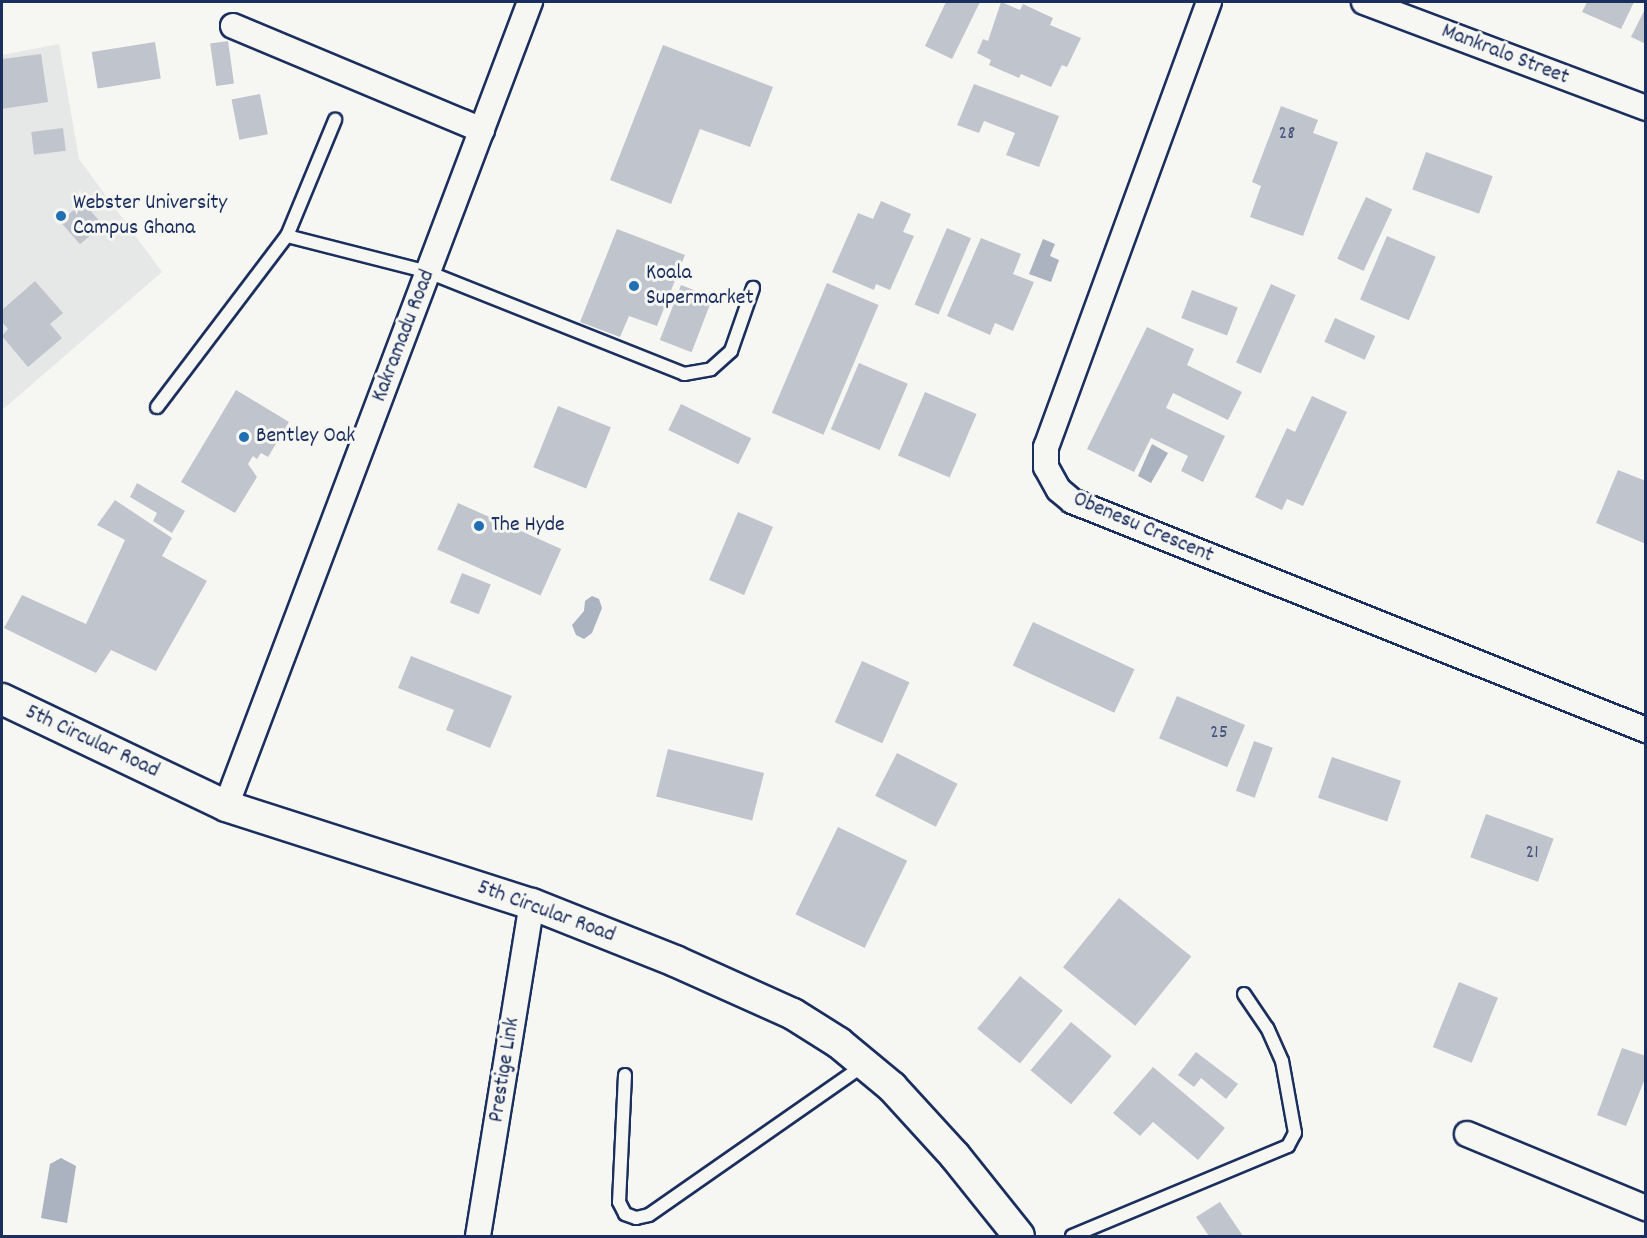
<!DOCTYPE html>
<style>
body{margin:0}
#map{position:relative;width:1647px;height:1238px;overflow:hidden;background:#f6f6f2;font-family:Dekko,sans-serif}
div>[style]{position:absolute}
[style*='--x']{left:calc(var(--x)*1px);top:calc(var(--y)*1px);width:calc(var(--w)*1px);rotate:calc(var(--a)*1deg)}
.built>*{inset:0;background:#e6e7e7}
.water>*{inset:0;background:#abb2c0}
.building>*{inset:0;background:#c0c4cd;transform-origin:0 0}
.roads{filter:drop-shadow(2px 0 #1b2f5e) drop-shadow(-2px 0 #1b2f5e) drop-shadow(0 2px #1b2f5e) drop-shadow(0 -2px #1b2f5e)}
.service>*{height:12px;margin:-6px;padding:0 6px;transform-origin:6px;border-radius:6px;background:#f6f6f2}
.minor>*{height:24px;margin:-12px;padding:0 12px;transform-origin:12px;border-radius:12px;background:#f6f6f2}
.tertiary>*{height:30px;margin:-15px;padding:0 15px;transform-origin:15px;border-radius:15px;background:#f6f6f2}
.dots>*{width:16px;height:16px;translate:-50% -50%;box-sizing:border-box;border:3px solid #f6f6f2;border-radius:50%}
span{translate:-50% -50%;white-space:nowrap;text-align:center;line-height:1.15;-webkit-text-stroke:6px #f6f6f2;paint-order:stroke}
.number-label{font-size:20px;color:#44547a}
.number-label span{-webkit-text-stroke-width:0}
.street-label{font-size:22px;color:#1b2f5e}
.poi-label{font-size:22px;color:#1b2f5e}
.left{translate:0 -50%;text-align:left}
.frame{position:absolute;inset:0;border:3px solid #1b2f5e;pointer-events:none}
</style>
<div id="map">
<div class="built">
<i style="clip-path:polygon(59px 44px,79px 159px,162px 272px,2px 410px,2px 55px)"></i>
</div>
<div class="water">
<i style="clip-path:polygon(1043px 239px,1055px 244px,1050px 256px,1059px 260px,1051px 282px,1029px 274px)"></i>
<i style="clip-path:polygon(1152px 444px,1168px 453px,1151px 483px,1138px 476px)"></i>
<i style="clip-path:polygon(592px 596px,599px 599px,602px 608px,592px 633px,584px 639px,576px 635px,572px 625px,584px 611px,585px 601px)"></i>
<i style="clip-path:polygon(61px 1158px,76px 1166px,67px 1223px,41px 1218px,50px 1164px)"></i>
</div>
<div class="building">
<i style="clip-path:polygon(946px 2px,980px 2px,952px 59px,925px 46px)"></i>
<i style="clip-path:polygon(1001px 2px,1020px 10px,1023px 4px,1053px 18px,1050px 25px,1081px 38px,1067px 67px,1062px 65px,1051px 87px,1021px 74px,1019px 78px,989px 65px,991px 60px,977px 53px,983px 39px,988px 41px)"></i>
<i style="clip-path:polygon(1587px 2px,1634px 2px,1621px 29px,1582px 12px)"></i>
<i style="clip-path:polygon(1646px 7px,1646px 44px,1631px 37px)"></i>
<i style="left:228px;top:41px;width:43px;height:18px;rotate:82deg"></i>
<i style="left:155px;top:42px;width:37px;height:64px;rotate:81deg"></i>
<i style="clip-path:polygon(663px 45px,773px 87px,750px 147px,700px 129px,671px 204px,610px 180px)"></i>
<i style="clip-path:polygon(41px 54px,48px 102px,2px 109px,2px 59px)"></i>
<i style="clip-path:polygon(974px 84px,1059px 116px,1039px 167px,1006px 155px,1015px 133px,984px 121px,979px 133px,957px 125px)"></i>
<i style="left:260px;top:94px;width:41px;height:29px;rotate:79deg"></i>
<i style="clip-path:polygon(1281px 106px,1318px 120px,1313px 133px,1338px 142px,1303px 236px,1250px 217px,1261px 186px,1252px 182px)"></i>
<i style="left:63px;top:128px;width:23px;height:32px;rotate:83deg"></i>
<i style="left:1426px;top:152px;width:71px;height:40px;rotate:20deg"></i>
<i style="left:1366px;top:197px;width:29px;height:68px;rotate:25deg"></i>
<i style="clip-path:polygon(881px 201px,911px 214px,903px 232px,914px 236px,890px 290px,876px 284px,874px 290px,832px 272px,858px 213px,873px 219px)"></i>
<i style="left:83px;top:202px;width:30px;height:30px;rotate:49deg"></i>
<i style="left:947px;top:228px;width:26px;height:83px;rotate:23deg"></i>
<i style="clip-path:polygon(617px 229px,685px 255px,657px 326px,629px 316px,620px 337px,580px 322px)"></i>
<i style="left:1387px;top:236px;width:53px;height:69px;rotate:23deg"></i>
<i style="clip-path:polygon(981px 238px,1021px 254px,1013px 274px,1034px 282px,1013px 331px,995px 323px,990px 335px,947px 316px)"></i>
<i style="clip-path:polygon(35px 281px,63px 313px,50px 324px,62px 338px,28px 367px,2px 336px,8px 329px,2px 322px,2px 310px)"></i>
<i style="left:827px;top:283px;width:56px;height:141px;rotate:23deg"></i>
<i style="left:1271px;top:284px;width:27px;height:86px;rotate:24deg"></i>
<i style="left:681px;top:285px;width:34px;height:59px;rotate:21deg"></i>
<i style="left:1192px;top:290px;width:49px;height:30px;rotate:21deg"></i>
<i style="left:1335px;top:318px;width:44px;height:26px;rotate:24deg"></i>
<i style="clip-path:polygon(1147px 327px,1194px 349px,1187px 365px,1242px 392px,1228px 420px,1173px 393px,1166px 408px,1225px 436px,1203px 482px,1181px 471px,1188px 456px,1151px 438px,1134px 472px,1087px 449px)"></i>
<i style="left:859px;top:363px;width:53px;height:72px;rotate:23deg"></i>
<i style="clip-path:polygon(236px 390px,289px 422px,268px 457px,261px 453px,257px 459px,253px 456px,248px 464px,257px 477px,235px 513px,181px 482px)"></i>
<i style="left:925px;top:392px;width:56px;height:69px;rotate:23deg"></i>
<i style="clip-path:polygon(1312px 396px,1347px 412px,1303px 506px,1287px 499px,1282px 510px,1255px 497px,1287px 428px,1295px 432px)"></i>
<i style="left:681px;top:404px;width:78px;height:29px;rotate:26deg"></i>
<i style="left:558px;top:406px;width:57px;height:66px;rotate:22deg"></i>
<i style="clip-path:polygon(1618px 470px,1646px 481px,1646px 544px,1596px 523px)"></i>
<i style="clip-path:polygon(137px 483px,185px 511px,172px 533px,153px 521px,157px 513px,130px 497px)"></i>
<i style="clip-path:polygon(115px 500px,172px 538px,162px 556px,207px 581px,156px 671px,111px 650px,96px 673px,4px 628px,22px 595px,86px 624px,125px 540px,97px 525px)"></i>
<i style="left:458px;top:503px;width:113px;height:51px;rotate:24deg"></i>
<i style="left:738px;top:512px;width:38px;height:74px;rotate:23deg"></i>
<i style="left:462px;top:573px;width:31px;height:32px;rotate:22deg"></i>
<i style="left:1033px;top:622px;width:112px;height:48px;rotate:25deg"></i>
<i style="clip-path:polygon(411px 656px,512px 696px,490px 748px,446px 730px,454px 710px,398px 688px)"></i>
<i style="left:862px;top:661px;width:52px;height:67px;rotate:24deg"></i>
<i style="left:1177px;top:696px;width:74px;height:46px;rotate:23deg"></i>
<i style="left:1254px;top:741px;width:20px;height:53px;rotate:20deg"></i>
<i style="left:668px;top:749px;width:99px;height:49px;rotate:14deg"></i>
<i style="left:897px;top:753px;width:68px;height:48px;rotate:27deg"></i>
<i style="left:1332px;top:757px;width:73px;height:43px;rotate:19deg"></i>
<i style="left:1486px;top:814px;width:72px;height:46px;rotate:20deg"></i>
<i style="left:838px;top:827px;width:77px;height:97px;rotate:26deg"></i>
<i style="left:1119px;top:898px;width:93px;height:89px;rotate:39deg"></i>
<i style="left:1020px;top:976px;width:55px;height:68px;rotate:39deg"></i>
<i style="left:1459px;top:982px;width:42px;height:70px;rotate:22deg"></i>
<i style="left:1071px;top:1022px;width:53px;height:63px;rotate:40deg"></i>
<i style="clip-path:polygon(1622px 1048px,1646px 1056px,1646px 1076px,1626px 1126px,1597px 1115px)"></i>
<i style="clip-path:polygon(1196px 1052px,1238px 1084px,1226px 1099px,1201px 1078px,1194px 1087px,1178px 1075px)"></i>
<i style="clip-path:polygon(1153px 1067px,1225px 1128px,1198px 1160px,1153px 1122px,1140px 1136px,1113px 1113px)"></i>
<i style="clip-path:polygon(1220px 1202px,1243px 1236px,1209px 1236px,1196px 1217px)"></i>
</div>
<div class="roads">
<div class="service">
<i style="--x:287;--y:236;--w:146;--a:14.3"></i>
<i style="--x:428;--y:272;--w:276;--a:21.7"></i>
<i style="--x:684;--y:374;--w:27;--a:-10"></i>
<i style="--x:711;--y:369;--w:27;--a:-42"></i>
<i style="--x:731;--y:351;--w:67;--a:-70.8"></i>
<i style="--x:157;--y:407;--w:215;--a:-52.8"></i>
<i style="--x:287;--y:236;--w:126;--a:-67.5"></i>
<i style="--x:625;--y:1075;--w:127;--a:92.7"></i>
<i style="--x:619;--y:1202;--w:13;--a:63"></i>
<i style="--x:625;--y:1214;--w:12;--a:20"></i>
<i style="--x:636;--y:1218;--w:13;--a:-13"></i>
<i style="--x:649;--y:1215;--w:262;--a:-34.9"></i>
<i style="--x:1072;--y:1236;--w:234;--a:-22.6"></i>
<i style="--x:1288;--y:1146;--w:15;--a:-62"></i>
<i style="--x:1295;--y:1133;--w:73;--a:-100.2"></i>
<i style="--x:1282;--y:1061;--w:36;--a:-114"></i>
<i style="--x:1267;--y:1028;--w:41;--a:-124.1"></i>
</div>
<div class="minor">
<i style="--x:1209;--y:2;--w:474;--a:110.1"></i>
<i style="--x:1046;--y:447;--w:20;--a:90"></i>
<i style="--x:1046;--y:467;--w:26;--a:61"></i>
<i style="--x:1059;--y:490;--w:17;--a:40"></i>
<i style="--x:1072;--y:501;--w:618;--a:21.75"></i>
<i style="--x:1364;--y:2;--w:301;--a:20.6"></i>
<i style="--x:233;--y:26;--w:270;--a:22.7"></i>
<i style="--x:226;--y:806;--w:860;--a:-69.29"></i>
<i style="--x:1467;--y:1134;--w:194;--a:22.5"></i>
<i style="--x:478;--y:1236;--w:336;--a:-80.8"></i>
</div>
<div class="tertiary">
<i style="--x:2;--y:699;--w:248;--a:25.5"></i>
<i style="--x:226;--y:806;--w:321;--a:17.8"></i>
<i style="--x:532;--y:904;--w:154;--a:21.7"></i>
<i style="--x:675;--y:961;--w:129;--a:24.2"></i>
<i style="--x:793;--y:1014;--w:54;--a:32.2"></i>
<i style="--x:839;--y:1043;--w:69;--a:39.7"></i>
<i style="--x:892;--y:1087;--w:93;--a:47.6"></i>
<i style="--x:955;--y:1156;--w:102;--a:51.3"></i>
</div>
</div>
<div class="dots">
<i style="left:61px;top:216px;background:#1f6fb2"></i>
<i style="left:634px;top:286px;background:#1f6fb2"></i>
<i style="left:244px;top:437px;background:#1f6fb2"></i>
<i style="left:479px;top:526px;background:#1f6fb2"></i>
</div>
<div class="number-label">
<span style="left:1287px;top:134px">28</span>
<span style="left:1219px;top:733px">25</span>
<span style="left:1532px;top:853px">21</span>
</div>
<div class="street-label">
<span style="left:1505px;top:55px;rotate:21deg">Mankralo Street</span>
<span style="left:404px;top:336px;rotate:-69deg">Kakramadu Road</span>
<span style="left:1143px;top:528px;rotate:23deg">Obenesu Crescent</span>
<span style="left:92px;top:742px;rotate:25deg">5th Circular Road</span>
<span style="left:546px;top:912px;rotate:20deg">5th Circular Road</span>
<span style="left:505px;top:1070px;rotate:-81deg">Prestige Link</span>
</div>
<div class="poi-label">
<span class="left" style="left:73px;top:216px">Webster University<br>Campus Ghana</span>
<span class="left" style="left:646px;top:286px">Koala<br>Supermarket</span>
<span class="left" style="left:256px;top:437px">Bentley Oak</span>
<span class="left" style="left:491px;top:526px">The Hyde</span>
</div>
<div class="frame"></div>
</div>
